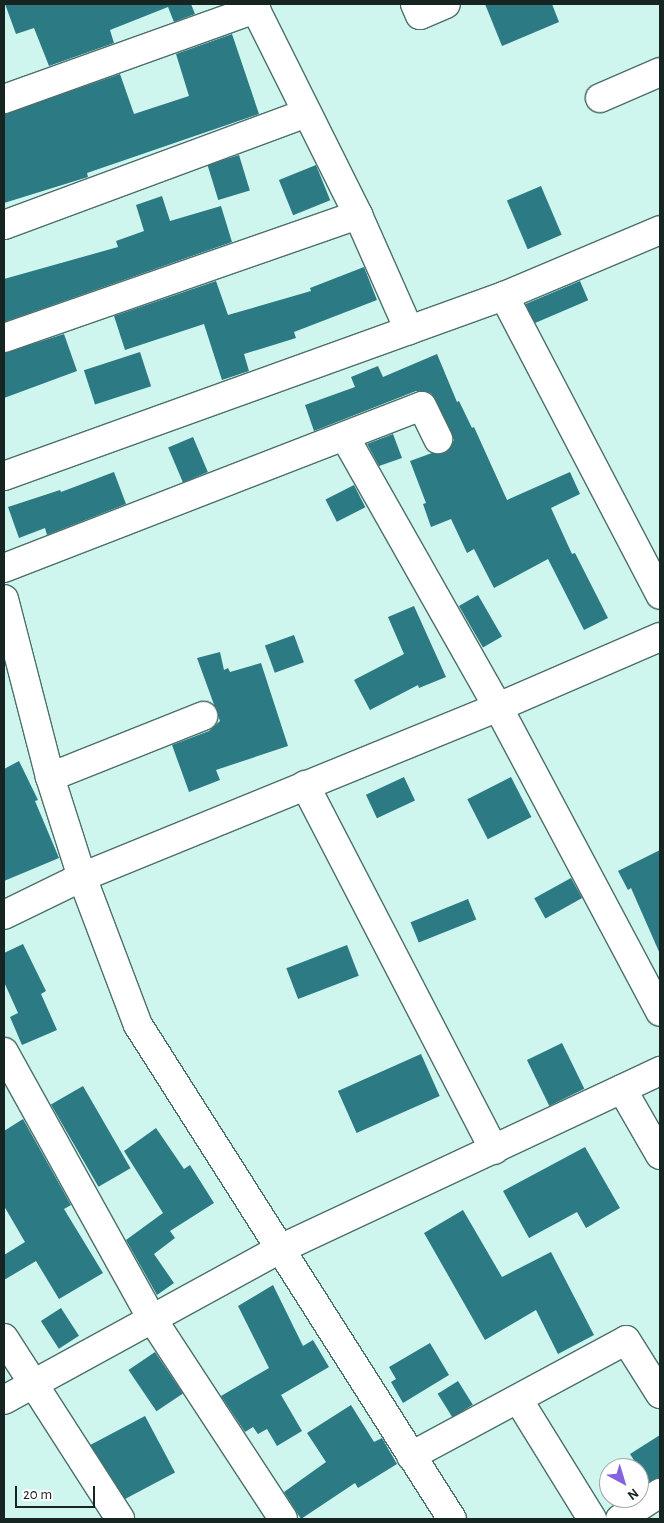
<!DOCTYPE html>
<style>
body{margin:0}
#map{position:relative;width:664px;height:1523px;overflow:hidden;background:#cff5ef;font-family:"Alegreya Sans",sans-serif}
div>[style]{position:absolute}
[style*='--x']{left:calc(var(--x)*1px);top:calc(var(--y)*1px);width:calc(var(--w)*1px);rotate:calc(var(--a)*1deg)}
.building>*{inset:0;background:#2b7a84;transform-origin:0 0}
.roads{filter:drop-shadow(1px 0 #4c6f6a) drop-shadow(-1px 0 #4c6f6a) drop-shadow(0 1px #4c6f6a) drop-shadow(0 -1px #4c6f6a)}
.minor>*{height:28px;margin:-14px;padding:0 14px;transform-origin:14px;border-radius:14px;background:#fff}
span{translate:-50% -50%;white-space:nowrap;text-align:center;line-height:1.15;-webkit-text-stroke:4.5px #fff;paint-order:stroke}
.frame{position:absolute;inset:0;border:5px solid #162422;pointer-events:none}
.north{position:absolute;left:599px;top:1458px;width:50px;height:50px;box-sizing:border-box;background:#fff;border:1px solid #a2a7a7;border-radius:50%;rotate:141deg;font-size:14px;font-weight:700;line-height:20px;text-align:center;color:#162422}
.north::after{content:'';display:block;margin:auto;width:18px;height:22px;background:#8563de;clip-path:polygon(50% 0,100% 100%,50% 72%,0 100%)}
.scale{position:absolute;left:15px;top:1486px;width:80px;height:22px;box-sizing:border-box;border:2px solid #162422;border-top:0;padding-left:6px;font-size:15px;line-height:18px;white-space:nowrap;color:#162422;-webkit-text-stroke:4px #fff;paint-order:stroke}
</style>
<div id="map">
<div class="building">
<i style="clip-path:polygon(5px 4px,191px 4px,195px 14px,174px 22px,168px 7px,110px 30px,114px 43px,49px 66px,34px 28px,16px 34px)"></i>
<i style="clip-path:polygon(485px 4px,552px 4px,559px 22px,502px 46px)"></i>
<i style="clip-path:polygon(232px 34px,259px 114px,87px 173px,88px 177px,4px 203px,4px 114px,120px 74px,134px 114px,189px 96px,176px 54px)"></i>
<i style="left:239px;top:155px;width:37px;height:33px;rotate:73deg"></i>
<i style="left:316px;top:165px;width:38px;height:40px;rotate:68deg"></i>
<i style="left:541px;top:186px;width:53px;height:37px;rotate:67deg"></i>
<i style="clip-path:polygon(162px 196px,170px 221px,221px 206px,232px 242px,4px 322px,4px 279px,118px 247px,116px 241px,144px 231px,136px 205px)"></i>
<i style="clip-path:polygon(364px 267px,377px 300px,294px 332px,296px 338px,244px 354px,249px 371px,222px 380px,204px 324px,125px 350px,114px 316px,216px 281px,228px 315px,311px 291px,310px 288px)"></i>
<i style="left:580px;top:281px;width:21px;height:59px;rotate:67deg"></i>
<i style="clip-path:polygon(64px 334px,77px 371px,4px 398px,4px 353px)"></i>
<i style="left:140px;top:352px;width:36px;height:59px;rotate:72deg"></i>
<i style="clip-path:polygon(437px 354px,457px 402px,459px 401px,472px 428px,474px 427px,507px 500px,570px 472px,580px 494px,551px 508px,572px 554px,575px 553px,608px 618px,584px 630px,548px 559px,494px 588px,474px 549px,467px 553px,451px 519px,431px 527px,423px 504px,426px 503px,410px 461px,432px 453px,445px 453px,454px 440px,431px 393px,416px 391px,314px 431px,305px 405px,355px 387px,351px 377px,378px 366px,383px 377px)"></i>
<i style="clip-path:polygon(393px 434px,402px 458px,379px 466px,367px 444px)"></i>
<i style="left:193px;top:437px;width:38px;height:27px;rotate:67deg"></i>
<i style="clip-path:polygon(114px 472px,126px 504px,47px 535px,45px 528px,19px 538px,8px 507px,60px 490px,61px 492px)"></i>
<i style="left:354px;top:485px;width:25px;height:32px;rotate:63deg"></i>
<i style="left:478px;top:595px;width:48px;height:22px;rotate:60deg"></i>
<i style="clip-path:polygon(414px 606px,446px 677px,419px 688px,418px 685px,370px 710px,354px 680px,404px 654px,388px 617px)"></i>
<i style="left:294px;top:635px;width:29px;height:31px;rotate:70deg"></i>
<i style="clip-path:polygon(220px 652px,224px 670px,228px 668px,230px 672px,261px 663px,288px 746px,216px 770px,220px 780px,189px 792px,172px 745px,209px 731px,220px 721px,197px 658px)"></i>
<i style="clip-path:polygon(19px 761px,38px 800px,35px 801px,59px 858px,4px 881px,4px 769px)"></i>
<i style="left:404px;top:777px;width:26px;height:42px;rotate:65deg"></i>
<i style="left:511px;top:777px;width:45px;height:49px;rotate:63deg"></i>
<i style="clip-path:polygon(660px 850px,660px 954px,631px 888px,628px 890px,618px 871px)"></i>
<i style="left:571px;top:878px;width:23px;height:42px;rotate:61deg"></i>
<i style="left:468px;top:899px;width:22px;height:62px;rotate:68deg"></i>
<i style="clip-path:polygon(23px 944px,46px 991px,41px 994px,57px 1030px,22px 1045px,10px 1017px,18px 1013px,4px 982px,4px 953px)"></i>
<i style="left:347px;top:945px;width:33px;height:65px;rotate:69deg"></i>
<i style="left:562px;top:1043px;width:51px;height:39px;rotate:64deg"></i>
<i style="left:421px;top:1054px;width:46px;height:91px;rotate:66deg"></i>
<i style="left:83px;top:1086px;width:95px;height:37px;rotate:60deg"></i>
<i style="clip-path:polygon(23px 1119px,71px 1205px,64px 1209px,103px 1273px,59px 1299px,36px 1261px,4px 1280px,4px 1255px,25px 1242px,4px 1206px,4px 1131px)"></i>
<i style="clip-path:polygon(156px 1128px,184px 1169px,190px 1165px,214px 1203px,170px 1231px,175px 1238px,154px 1254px,174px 1283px,157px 1295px,126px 1240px,163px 1213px,124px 1151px)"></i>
<i style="clip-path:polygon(585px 1147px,620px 1208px,586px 1228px,577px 1212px,529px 1238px,503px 1191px)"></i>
<i style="clip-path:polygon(463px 1210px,502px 1277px,551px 1252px,594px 1335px,558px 1354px,536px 1310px,485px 1340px,424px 1233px)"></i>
<i style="clip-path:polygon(273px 1285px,303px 1346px,313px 1340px,329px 1367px,281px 1395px,302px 1431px,277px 1446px,267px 1429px,258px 1434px,253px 1427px,245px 1432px,221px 1396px,269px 1368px,238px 1306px)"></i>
<i style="left:61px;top:1308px;width:33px;height:24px;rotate:57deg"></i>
<i style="clip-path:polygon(430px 1343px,449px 1375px,403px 1403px,391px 1382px,396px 1379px,389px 1367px)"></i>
<i style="left:155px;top:1352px;width:50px;height:32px;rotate:56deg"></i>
<i style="left:458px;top:1381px;width:28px;height:24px;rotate:58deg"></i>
<i style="clip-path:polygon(351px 1405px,374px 1442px,382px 1438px,397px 1464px,358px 1488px,355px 1483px,301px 1519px,284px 1492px,326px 1462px,307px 1433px)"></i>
<i style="left:145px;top:1416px;width:64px;height:62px;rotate:62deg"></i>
<i style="clip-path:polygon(660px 1435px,660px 1478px,648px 1482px,630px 1454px)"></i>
</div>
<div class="roads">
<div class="minor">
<i style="--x:253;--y:4;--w:236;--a:63.5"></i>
<i style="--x:358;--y:215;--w:126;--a:66.1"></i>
<i style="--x:415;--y:4;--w:12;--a:66"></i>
<i style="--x:420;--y:15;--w:28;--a:-23"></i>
<i style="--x:600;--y:98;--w:65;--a:-23.4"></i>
<i style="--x:4;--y:99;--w:268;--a:-19.7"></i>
<i style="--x:4;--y:225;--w:323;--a:-20.3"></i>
<i style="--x:504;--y:296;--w:337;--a:62.4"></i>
<i style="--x:4;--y:338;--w:375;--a:-19.2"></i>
<i style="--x:345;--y:437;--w:310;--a:60.5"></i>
<i style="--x:498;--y:707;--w:345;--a:62"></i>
<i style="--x:4;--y:476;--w:531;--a:-19.8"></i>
<i style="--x:504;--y:296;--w:169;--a:-22.9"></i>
<i style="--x:4;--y:568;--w:448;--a:-21.2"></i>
<i style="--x:422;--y:406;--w:37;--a:64"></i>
<i style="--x:4;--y:599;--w:184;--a:75.5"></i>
<i style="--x:50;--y:777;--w:105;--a:72.3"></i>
<i style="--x:82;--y:877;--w:158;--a:69.3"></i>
<i style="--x:138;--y:1025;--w:585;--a:57.56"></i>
<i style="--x:50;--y:777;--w:165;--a:-21.7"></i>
<i style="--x:305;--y:785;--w:411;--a:62.6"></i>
<i style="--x:4;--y:915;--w:87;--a:-26"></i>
<i style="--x:82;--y:877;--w:449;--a:-22.2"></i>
<i style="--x:498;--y:707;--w:176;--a:-23.4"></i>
<i style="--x:4;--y:1052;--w:303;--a:61"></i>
<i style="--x:151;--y:1317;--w:241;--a:56.8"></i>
<i style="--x:622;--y:1089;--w:76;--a:60.1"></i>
<i style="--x:4;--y:1338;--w:215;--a:57.3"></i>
<i style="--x:518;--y:1399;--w:141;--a:58.3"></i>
<i style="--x:4;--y:1400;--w:315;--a:-28.7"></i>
<i style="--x:280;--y:1249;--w:420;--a:-25.1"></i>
<i style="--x:411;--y:1456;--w:244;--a:-28.3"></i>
<i style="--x:626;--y:1340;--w:64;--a:57.8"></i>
<i style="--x:620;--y:1519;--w:48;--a:-33"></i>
</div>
</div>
<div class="frame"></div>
<div class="north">N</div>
<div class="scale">20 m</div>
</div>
